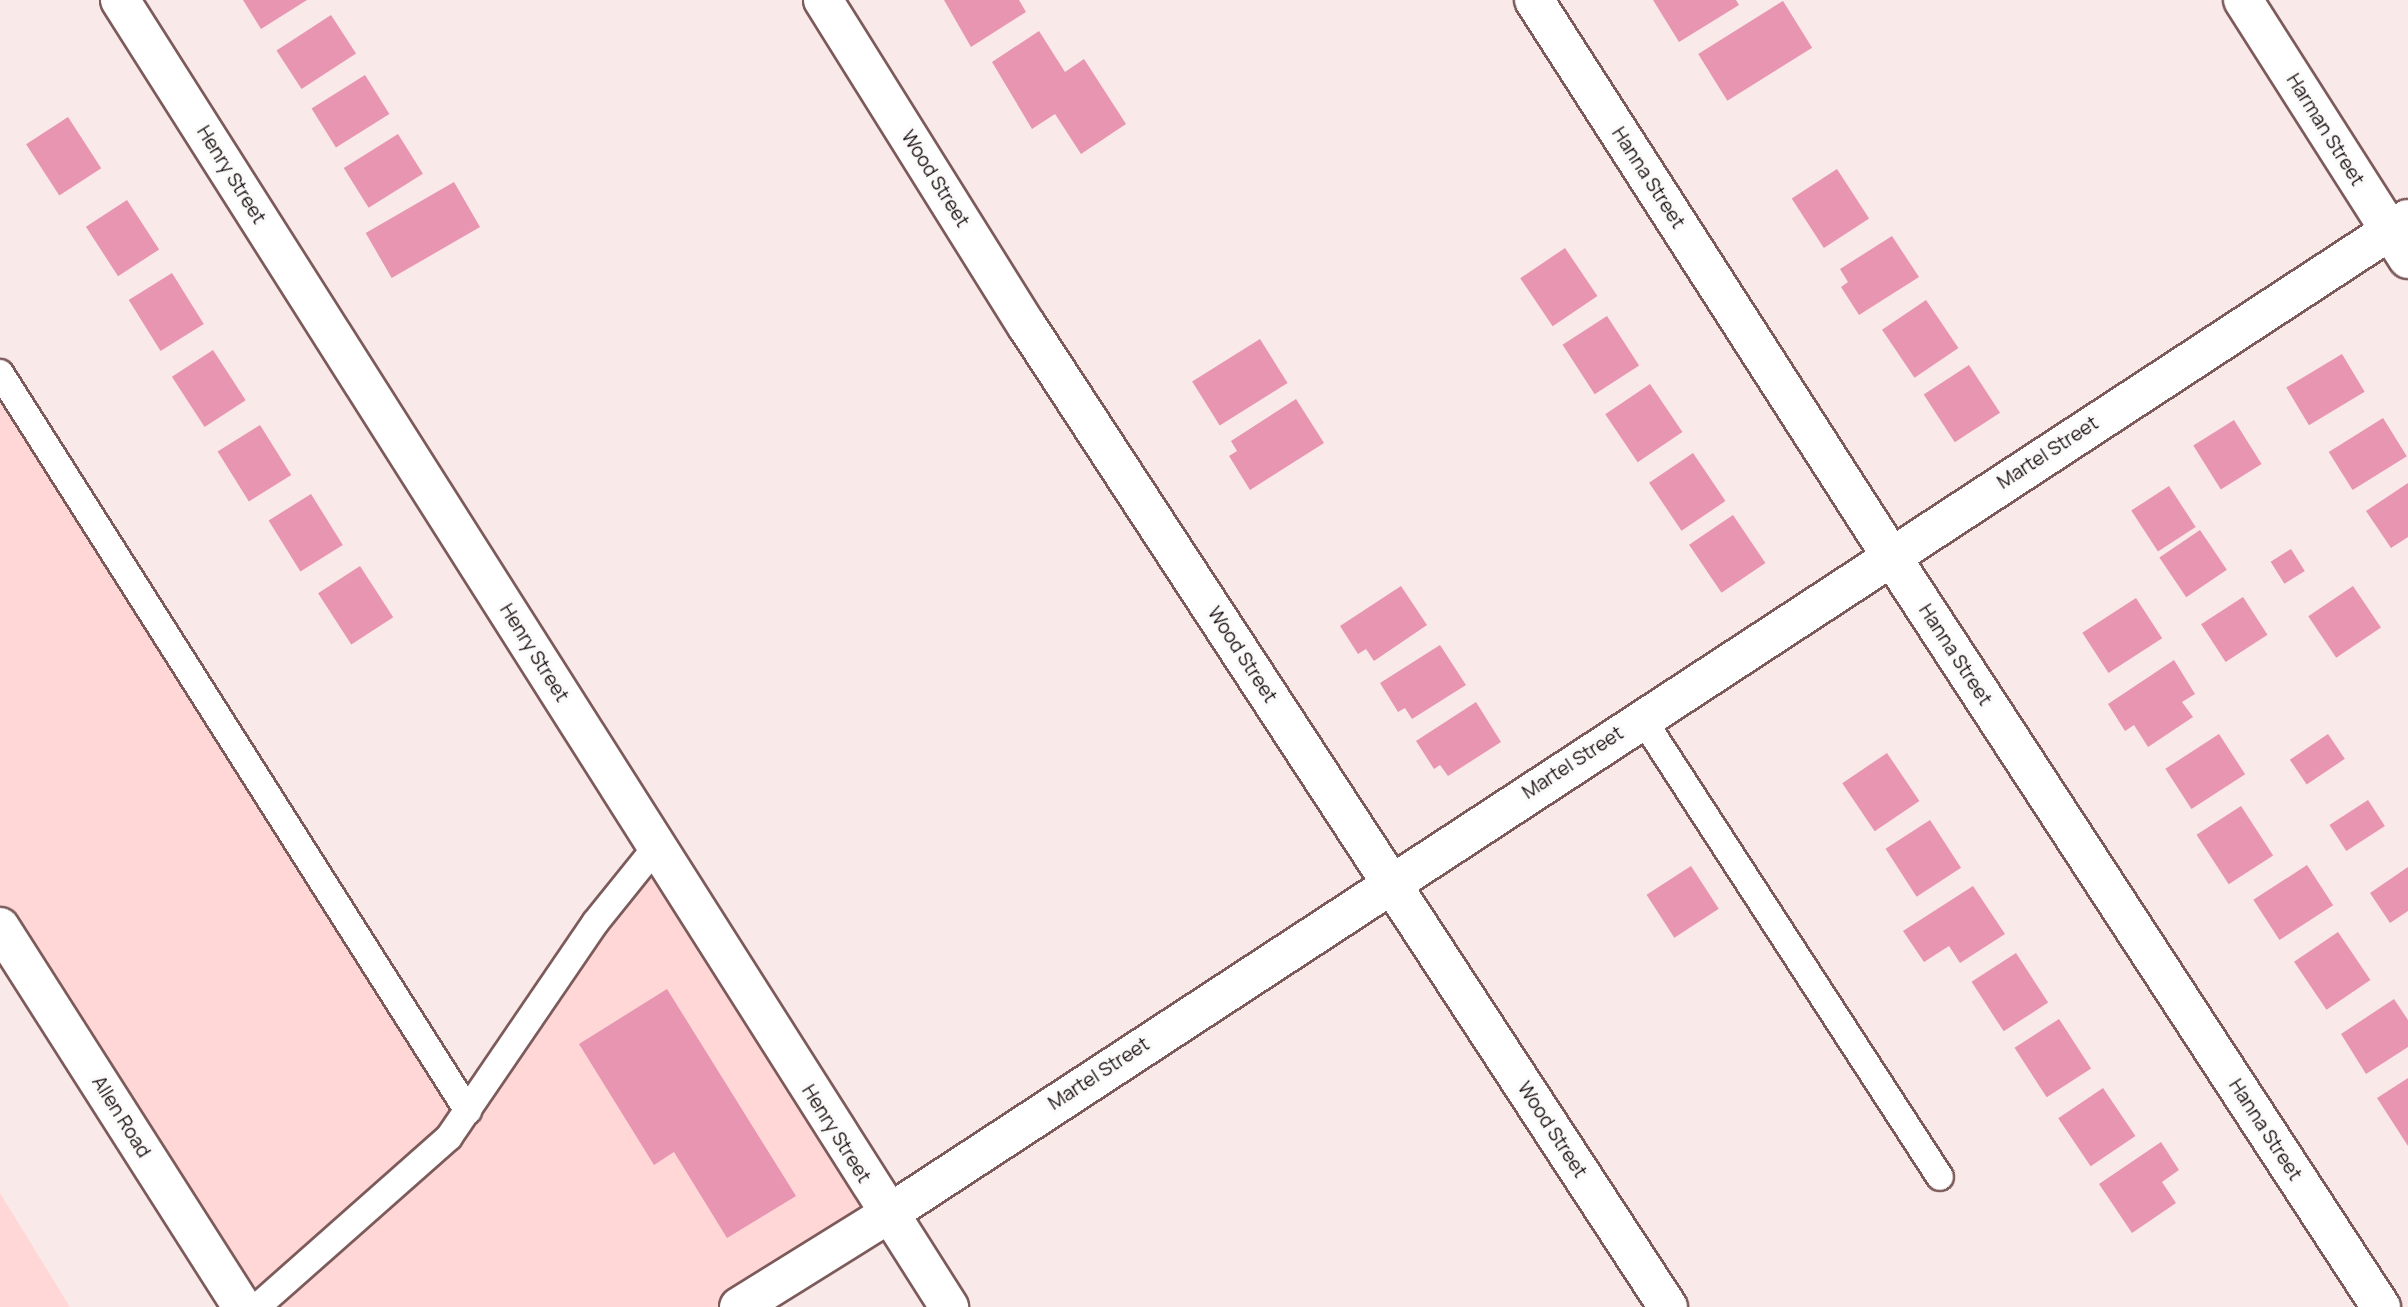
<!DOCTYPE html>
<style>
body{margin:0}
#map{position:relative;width:2408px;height:1307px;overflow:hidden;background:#fae9e9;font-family:Manrope,sans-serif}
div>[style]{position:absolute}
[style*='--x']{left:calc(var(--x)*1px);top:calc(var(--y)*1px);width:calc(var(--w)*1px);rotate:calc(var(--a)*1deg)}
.built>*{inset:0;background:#ffd7d7}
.building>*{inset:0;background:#e895b2;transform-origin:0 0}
.roads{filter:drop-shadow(2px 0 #7d5b5b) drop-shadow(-2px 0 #7d5b5b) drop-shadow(0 2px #7d5b5b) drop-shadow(0 -2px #7d5b5b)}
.lane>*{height:26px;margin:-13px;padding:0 13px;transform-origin:13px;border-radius:13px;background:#fff}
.street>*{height:38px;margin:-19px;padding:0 19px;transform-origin:19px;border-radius:19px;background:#fff}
.secondary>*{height:38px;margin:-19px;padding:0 19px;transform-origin:19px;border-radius:19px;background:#fff}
span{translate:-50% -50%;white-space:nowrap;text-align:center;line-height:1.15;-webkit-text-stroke:6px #fbfbfb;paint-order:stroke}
.street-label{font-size:19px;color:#1d1010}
</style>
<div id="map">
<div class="built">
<i style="clip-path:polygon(0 373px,467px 1110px,657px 846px,887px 1215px,739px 1307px,242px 1307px,0 927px)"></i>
<i style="clip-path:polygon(0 1193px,70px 1307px,0 1307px)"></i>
</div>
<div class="building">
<i style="clip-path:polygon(243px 0,307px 0,261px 29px)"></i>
<i style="clip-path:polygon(944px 0,1019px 0,1026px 12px,971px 47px)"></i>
<i style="clip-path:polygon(1653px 0,1736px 0,1739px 5px,1679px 42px)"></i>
<i style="left:1783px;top:1px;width:55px;height:100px;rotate:58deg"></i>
<i style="left:331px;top:15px;width:46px;height:65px;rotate:57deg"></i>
<i style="clip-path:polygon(1039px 31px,1065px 72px,1084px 59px,1126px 124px,1081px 154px,1055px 114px,1032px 129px,992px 62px)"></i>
<i style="left:365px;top:75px;width:46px;height:63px;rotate:58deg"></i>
<i style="left:68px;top:117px;width:61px;height:50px;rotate:57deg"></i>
<i style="left:398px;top:134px;width:47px;height:64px;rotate:58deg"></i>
<i style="left:1837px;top:169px;width:59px;height:54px;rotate:57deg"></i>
<i style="left:454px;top:182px;width:52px;height:102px;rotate:60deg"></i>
<i style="left:127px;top:200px;width:59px;height:49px;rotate:57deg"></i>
<i style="clip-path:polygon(1892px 236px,1919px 277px,1859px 315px,1841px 287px,1848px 282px,1840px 269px)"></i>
<i style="left:1565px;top:248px;width:58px;height:54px;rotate:56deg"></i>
<i style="left:172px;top:273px;width:60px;height:51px;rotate:58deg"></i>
<i style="left:1926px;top:300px;width:58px;height:53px;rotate:56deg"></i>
<i style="left:1607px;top:316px;width:59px;height:53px;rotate:57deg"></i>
<i style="left:1260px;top:339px;width:52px;height:80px;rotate:58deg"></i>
<i style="left:213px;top:350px;width:60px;height:49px;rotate:57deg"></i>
<i style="left:2342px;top:354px;width:44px;height:65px;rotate:59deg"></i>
<i style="left:1969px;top:365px;width:57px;height:54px;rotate:57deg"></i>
<i style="left:1650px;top:384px;width:58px;height:54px;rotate:56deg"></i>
<i style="clip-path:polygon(1296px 399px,1324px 443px,1250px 490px,1229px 456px,1237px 451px,1231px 441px)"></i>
<i style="left:2383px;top:418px;width:45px;height:64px;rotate:58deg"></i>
<i style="left:2234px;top:420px;width:52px;height:48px;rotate:58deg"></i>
<i style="left:260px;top:425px;width:59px;height:50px;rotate:58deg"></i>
<i style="left:1693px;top:453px;width:58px;height:53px;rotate:56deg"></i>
<i style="clip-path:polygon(2408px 483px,2408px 537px,2391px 548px,2366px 511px)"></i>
<i style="left:2169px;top:486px;width:49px;height:45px;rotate:57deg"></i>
<i style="left:311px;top:494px;width:60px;height:50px;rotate:58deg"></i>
<i style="left:1733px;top:515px;width:58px;height:53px;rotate:56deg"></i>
<i style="left:2200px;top:530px;width:48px;height:49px;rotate:56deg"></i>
<i style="left:2291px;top:549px;width:26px;height:24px;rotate:58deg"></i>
<i style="left:360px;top:566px;width:61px;height:50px;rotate:57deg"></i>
<i style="clip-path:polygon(1401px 586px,1427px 625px,1374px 661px,1366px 649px,1358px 654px,1340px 626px)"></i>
<i style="left:2353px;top:586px;width:50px;height:54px;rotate:56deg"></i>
<i style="left:2243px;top:597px;width:45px;height:50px;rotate:57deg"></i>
<i style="left:2136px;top:598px;width:48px;height:64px;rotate:57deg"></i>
<i style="clip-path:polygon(1440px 645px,1466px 685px,1412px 719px,1405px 708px,1398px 712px,1380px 683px)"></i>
<i style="clip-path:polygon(2174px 660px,2195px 694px,2182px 702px,2193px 717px,2148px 747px,2134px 725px,2125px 731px,2108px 704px)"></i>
<i style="clip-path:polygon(1476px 702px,1501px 742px,1448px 776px,1440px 765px,1434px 769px,1416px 741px)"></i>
<i style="left:2219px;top:734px;width:48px;height:64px;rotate:57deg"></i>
<i style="left:2328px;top:734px;width:30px;height:46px;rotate:56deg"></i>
<i style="left:1887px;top:753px;width:58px;height:54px;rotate:56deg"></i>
<i style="left:2368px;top:800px;width:31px;height:46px;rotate:57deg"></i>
<i style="left:2241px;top:806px;width:59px;height:53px;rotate:57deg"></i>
<i style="left:1930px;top:820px;width:57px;height:53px;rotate:57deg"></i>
<i style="left:2307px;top:865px;width:48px;height:64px;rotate:57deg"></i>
<i style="left:1691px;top:866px;width:51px;height:53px;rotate:57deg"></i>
<i style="clip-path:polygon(2408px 867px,2408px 911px,2390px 923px,2370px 893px)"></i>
<i style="clip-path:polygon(1973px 886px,2005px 934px,1960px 963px,1949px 946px,1924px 962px,1903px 931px)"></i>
<i style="left:2338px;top:932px;width:58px;height:53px;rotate:56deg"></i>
<i style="left:2016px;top:953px;width:59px;height:53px;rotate:57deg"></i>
<i style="clip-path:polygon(667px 989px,796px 1196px,727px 1238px,674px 1152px,654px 1165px,579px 1044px)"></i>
<i style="clip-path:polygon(2394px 999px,2408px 1020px,2408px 1047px,2366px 1074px,2341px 1034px)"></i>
<i style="left:2059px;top:1019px;width:59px;height:53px;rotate:57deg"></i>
<i style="clip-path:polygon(2408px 1078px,2408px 1146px,2377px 1098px)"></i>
<i style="left:2103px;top:1088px;width:58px;height:54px;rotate:56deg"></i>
<i style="clip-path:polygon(2161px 1142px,2179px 1170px,2162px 1182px,2176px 1203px,2132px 1233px,2099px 1184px)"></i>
</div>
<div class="roads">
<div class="lane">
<i style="--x:0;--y:373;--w:874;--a:57.62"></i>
<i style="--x:1642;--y:718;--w:547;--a:57.01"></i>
<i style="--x:257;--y:1307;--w:256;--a:-41.5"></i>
<i style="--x:449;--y:1137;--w:259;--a:-55.7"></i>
<i style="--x:595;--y:923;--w:99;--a:-51.2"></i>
</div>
<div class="street">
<i style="--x:120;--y:0;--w:1548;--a:57.61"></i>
<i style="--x:823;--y:0;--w:385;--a:58"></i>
<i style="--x:1027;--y:326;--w:1172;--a:56.84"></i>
<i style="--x:1534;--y:0;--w:661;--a:57.3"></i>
<i style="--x:1891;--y:556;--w:897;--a:56.88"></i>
<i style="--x:2243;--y:0;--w:307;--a:57.5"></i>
<i style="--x:739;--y:1307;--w:174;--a:-31.9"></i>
<i style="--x:887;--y:1215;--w:1818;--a:-33.22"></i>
</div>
<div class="secondary">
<i style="--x:0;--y:927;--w:451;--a:57.5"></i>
</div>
</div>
<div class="street-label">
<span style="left:2325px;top:130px;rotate:58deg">Harman Street</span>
<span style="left:231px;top:175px;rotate:58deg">Henry Street</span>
<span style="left:1648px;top:178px;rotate:57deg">Hanna Street</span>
<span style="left:935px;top:179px;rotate:58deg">Wood Street</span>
<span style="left:2048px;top:453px;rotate:-33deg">Martel Street</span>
<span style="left:534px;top:653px;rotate:58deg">Henry Street</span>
<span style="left:1242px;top:655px;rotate:57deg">Wood Street</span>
<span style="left:1955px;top:655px;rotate:57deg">Hanna Street</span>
<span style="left:1573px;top:763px;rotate:-33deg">Martel Street</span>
<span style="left:1099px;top:1074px;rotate:-33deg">Martel Street</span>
<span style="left:121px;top:1117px;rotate:58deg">Allen Road</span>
<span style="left:1552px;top:1130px;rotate:57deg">Wood Street</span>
<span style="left:2265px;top:1130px;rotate:57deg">Hanna Street</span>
<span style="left:836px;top:1134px;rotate:58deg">Henry Street</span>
</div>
</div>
